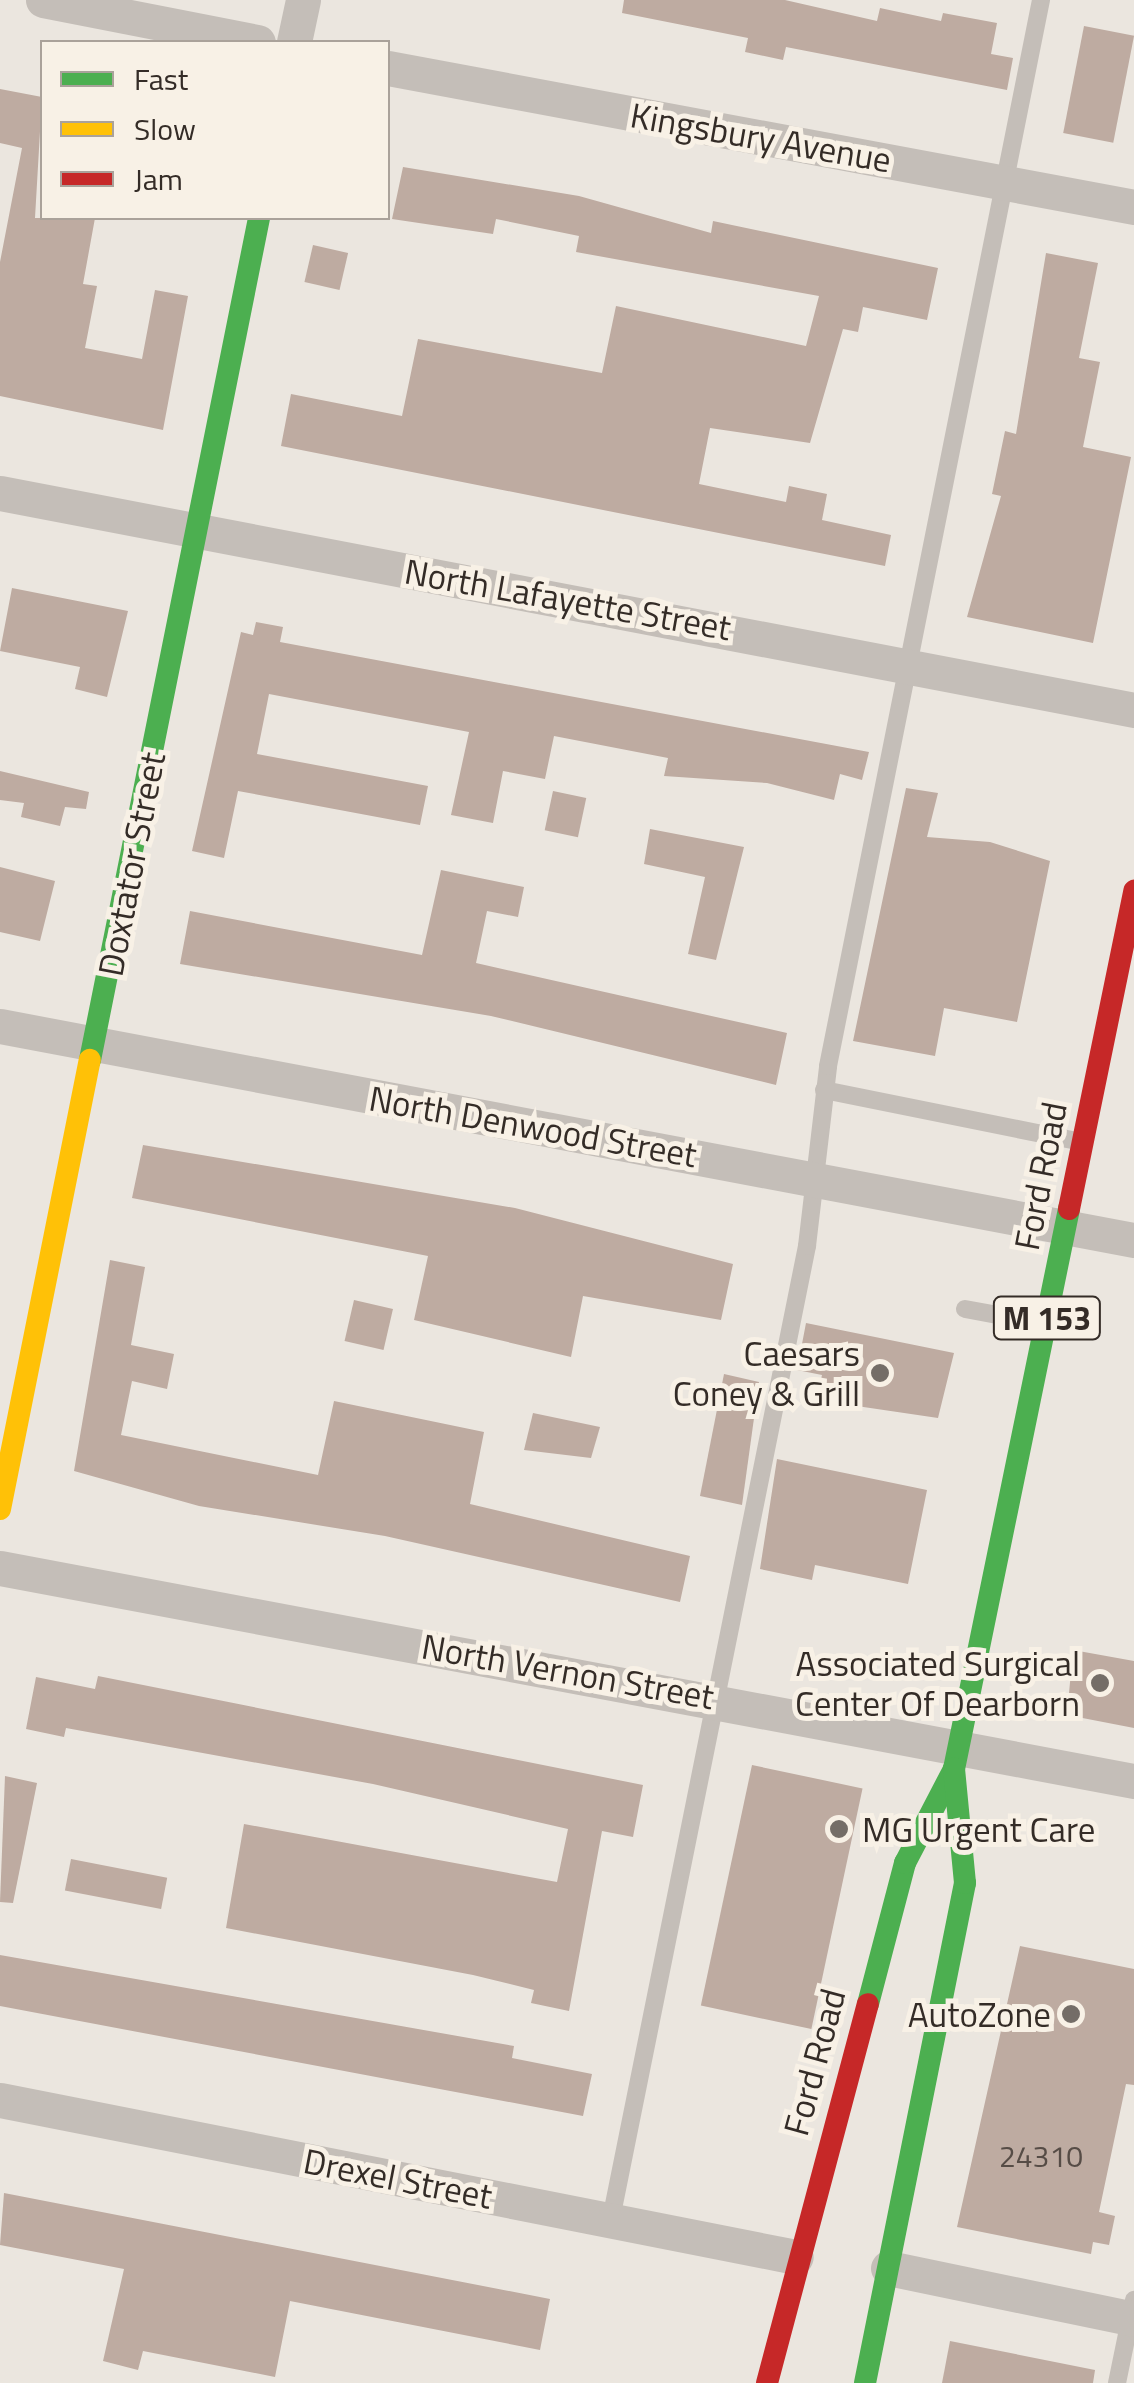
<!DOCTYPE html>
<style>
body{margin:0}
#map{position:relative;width:1134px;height:2383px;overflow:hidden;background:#ebe6df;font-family:"Titillium Web",sans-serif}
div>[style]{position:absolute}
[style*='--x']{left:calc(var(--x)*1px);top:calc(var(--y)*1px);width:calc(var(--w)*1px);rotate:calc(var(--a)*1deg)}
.building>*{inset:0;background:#beaba1;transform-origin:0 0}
.lane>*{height:18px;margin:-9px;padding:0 9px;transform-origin:9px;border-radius:9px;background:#c4beb8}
.street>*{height:35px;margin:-17.5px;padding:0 17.5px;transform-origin:17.5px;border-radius:17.5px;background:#c4beb8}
.fast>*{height:22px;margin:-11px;padding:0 11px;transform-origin:11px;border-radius:11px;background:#4caf50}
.slow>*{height:22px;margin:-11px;padding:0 11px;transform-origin:11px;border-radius:11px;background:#ffc107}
.jam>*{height:22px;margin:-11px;padding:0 11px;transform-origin:11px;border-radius:11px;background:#c62828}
.dots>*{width:28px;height:28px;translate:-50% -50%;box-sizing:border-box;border:5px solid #f8f1e6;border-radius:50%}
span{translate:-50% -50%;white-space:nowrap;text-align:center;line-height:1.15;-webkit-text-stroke:10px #f8f1e6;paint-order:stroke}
.number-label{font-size:30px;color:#564c46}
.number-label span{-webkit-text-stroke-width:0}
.shield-label span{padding:2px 8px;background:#f8f1e6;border:2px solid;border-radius:8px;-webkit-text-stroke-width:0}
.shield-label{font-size:32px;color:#342c27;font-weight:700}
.street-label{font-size:35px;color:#342c27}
.poi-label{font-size:35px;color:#342c27}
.right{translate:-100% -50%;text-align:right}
.left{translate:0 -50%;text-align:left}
.legend{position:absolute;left:40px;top:40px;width:350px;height:180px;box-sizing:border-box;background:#f8f1e6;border:2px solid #aaa29a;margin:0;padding:12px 18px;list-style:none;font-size:30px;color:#342c27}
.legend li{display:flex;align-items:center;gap:20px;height:50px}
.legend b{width:50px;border:2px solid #aaa29a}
</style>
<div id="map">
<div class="building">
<i style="clip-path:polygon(624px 0,785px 0,877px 21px,880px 8px,941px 21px,943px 13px,997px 23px,991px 54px,1013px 58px,1007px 90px,786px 47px,783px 60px,745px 52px,748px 38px,622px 13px)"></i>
<i style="left:1084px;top:26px;width:51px;height:109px;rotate:11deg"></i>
<i style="clip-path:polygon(0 89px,42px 97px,35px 218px,95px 218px,83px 284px,97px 286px,85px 348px,142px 359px,155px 290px,188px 296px,163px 430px,0 396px,0 262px,22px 148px,0 143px)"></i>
<i style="clip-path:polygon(403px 167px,579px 196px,711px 233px,713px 221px,938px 268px,927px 320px,863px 307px,858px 332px,843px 329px,810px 443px,710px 428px,699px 484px,786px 502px,789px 486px,827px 494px,822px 520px,891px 535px,885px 566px,281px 446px,291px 394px,402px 416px,418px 339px,602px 373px,616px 306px,806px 346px,819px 296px,576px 252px,579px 236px,496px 219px,493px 234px,392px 219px)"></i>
<i style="left:313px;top:245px;width:36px;height:38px;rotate:13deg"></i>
<i style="clip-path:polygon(1046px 253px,1098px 263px,1079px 358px,1100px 362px,1083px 447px,1131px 457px,1093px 643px,967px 617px,1001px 496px,992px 494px,1005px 431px,1016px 434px)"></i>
<i style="clip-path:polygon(12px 588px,128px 611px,107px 697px,75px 689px,80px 667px,0 651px)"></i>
<i style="clip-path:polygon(256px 622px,283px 627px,280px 642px,869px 752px,862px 780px,840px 774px,834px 800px,767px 783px,664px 776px,668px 758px,554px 736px,545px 779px,503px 771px,493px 823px,451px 815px,469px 732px,269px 694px,257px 754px,428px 786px,420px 825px,238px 791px,224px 858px,192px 851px,241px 632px,253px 635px)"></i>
<i style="clip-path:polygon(0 771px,89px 792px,86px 809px,65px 807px,60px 826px,21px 817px,24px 803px,0 800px)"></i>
<i style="clip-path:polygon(906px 788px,938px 793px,927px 837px,990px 842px,1050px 861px,1017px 1022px,944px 1008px,935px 1056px,853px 1041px)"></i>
<i style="left:553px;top:791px;width:34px;height:40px;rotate:12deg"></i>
<i style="clip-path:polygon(650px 829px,744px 847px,716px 960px,688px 954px,705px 877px,644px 864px)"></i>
<i style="clip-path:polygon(0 867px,55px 881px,40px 941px,0 932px)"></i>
<i style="clip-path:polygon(441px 870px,524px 887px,518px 917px,487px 911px,476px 963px,787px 1033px,776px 1085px,491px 1016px,180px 964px,190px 911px,422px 955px)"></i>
<i style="clip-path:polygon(143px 1145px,515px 1208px,733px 1264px,721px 1320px,583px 1296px,571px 1357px,414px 1320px,428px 1256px,132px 1198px)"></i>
<i style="clip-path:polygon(110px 1260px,145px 1267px,131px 1345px,174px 1354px,167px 1389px,132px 1381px,121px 1435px,318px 1475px,334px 1401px,484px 1432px,470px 1504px,690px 1556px,680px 1602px,385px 1536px,199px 1506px,74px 1471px)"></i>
<i style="left:354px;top:1300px;width:40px;height:42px;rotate:13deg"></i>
<i style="clip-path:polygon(806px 1323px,954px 1353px,938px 1418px,816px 1400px,822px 1375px,797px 1370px)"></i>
<i style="clip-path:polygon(724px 1374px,759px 1382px,742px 1505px,700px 1496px)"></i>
<i style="clip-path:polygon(533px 1413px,600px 1427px,591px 1458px,524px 1450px)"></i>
<i style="clip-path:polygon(777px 1459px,927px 1490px,908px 1584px,815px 1565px,812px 1580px,760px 1569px)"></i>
<i style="clip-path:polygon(1073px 1650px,1134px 1661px,1134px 1728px,1067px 1715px)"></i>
<i style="clip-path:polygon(98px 1676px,643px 1785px,633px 1837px,602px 1831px,569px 2011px,531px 2003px,534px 1990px,473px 1975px,226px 1928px,244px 1824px,557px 1882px,568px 1829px,373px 1784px,66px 1728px,64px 1737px,26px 1729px,36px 1677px,95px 1689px)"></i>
<i style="left:752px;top:1765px;width:113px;height:246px;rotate:12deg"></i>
<i style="clip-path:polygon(5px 1776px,37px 1783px,13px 1903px,0 1902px)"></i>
<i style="left:71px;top:1859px;width:98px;height:32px;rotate:11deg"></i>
<i style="clip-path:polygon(1020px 1946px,1134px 1969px,1134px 2085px,1126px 2084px,1099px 2212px,1115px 2216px,1109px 2245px,1093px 2242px,1091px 2254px,957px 2227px)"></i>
<i style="clip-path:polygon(0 1955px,514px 2046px,512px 2058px,592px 2074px,583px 2116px,0 2006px)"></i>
<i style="clip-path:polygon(4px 2193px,550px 2299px,540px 2350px,290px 2301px,275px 2377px,143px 2351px,138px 2370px,103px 2361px,124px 2269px,0 2245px)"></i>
<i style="clip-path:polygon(950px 2341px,1095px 2370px,1093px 2383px,942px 2383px)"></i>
</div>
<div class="lane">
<i style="--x:824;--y:1090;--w:258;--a:11.4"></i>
<i style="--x:965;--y:1309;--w:77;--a:10.4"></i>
<i style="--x:611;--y:2219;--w:993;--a:-78.61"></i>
<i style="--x:807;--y:1246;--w:181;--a:-83.3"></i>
<i style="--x:828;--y:1066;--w:1087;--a:-78.7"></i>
<i style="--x:1117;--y:2383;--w:85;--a:-78.4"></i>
</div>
<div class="street">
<i style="--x:43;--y:0;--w:219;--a:11.1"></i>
<i style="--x:294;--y:42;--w:43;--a:-77.9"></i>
<i style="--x:388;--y:68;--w:759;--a:10.55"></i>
<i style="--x:0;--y:493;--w:1155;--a:10.83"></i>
<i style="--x:0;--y:1026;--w:1154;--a:10.69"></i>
<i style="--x:0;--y:1568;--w:1154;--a:10.64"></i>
<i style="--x:0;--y:2100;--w:811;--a:11.16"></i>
<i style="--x:888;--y:2268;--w:251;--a:11.7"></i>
</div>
<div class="fast">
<i style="--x:90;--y:1060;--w:859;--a:-78.65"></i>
<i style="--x:868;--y:2004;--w:146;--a:-75.3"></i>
<i style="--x:905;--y:1863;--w:106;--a:-62.5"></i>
<i style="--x:954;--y:1769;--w:572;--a:-78.4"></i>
<i style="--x:865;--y:2383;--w:510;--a:-78.69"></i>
<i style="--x:965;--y:1883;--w:115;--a:-95.5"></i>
</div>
<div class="slow">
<i style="--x:0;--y:1509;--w:458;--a:-78.7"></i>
</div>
<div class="jam">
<i style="--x:1069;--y:1209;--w:325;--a:-78.4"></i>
<i style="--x:767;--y:2383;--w:392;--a:-75.1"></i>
</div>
<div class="dots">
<i style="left:880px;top:1373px;background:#746d67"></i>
<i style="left:1100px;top:1683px;background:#746d67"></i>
<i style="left:839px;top:1829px;background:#746d67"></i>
<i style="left:1071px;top:2014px;background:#746d67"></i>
</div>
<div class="number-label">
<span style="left:1041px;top:2156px">24310</span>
</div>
<div class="shield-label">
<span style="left:1047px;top:1318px">M 153</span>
</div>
<div class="street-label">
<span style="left:761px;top:137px;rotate:10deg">Kingsbury Avenue</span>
<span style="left:568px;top:599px;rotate:10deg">North Lafayette Street</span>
<span style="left:131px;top:864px;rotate:-79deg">Doxtator Street</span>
<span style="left:533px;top:1126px;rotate:10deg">North Denwood Street</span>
<span style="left:1040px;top:1176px;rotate:-79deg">Ford Road</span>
<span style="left:568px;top:1671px;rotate:10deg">North Vernon Street</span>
<span style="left:814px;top:2062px;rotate:-75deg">Ford Road</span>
<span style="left:398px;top:2178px;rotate:11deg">Drexel Street</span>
</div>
<div class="poi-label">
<span class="right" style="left:860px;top:1373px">Caesars<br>Coney &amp; Grill</span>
<span class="right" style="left:1080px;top:1683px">Associated Surgical<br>Center Of Dearborn</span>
<span class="left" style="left:862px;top:1829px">MG Urgent Care</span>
<span class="right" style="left:1051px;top:2014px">AutoZone</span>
</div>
<ul class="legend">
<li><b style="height:12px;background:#4caf50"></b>Fast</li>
<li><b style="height:12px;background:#ffc107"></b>Slow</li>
<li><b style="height:12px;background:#c62828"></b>Jam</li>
</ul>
</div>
